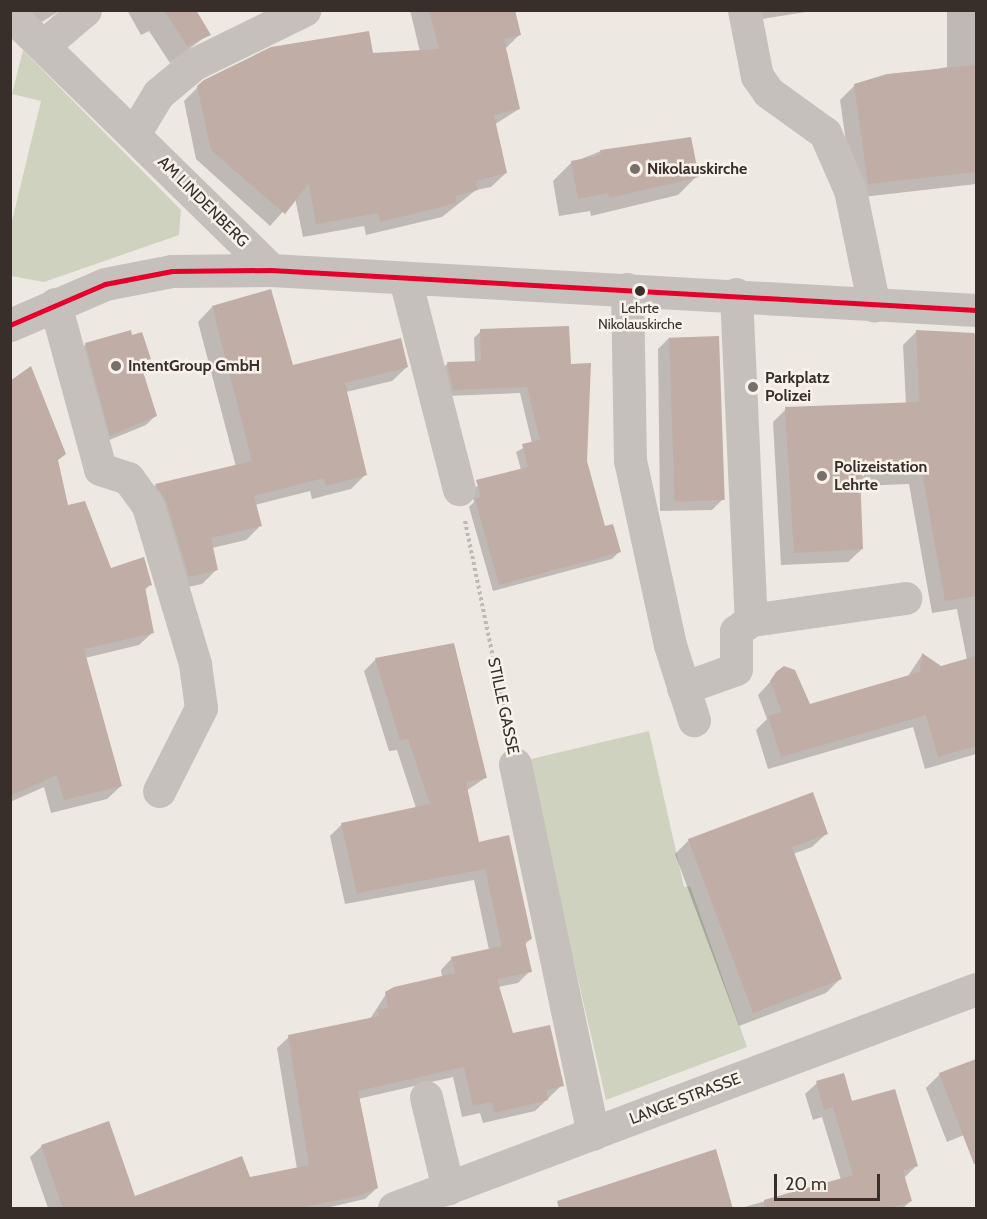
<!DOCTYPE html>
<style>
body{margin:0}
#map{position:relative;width:987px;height:1219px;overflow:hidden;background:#eee8e3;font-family:Cabin,sans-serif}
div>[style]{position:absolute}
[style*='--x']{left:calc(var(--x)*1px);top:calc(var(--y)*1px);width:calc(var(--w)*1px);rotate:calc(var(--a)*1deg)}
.green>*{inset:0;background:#cfd2be}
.shadow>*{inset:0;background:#0003}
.building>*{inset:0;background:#c0ada6;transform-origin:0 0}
.path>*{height:4px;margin-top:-2px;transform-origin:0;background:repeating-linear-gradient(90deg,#bfb9b4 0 3px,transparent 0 6px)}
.minor>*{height:33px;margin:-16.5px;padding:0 16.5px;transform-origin:16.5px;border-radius:16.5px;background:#c6c0bc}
.bus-1>*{height:4.5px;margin:-2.25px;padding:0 2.25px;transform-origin:2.25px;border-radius:2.25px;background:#e4002b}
.dots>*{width:16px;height:16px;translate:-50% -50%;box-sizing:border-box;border:3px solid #f9f2eb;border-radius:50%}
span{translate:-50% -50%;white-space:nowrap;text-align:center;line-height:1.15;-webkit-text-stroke:5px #f9f2eb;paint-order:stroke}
.bus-label{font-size:14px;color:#382e2a}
.poi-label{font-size:16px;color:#382e2a;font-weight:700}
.left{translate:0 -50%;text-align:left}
.street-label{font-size:16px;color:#382e2a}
.frame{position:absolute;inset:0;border:12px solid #382e2a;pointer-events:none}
.scale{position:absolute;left:774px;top:1174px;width:106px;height:27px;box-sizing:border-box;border:3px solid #382e2a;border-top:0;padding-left:8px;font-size:18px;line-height:21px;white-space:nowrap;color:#382e2a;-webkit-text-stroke:4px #f9f2eb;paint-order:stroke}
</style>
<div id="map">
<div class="green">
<i style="clip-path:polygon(23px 50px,181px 210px,179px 235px,44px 282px,11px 276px,11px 225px,41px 101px,12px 94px)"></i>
<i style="clip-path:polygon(649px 731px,684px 887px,690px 886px,747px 1047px,606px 1100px,527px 760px)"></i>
</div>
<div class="shadow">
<i style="clip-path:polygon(30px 10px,61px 10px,40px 23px)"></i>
<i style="clip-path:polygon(127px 10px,194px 10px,209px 34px,170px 63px,149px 31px,141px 35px)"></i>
<i style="clip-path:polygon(410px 10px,514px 10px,519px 35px,505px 49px,519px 109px,494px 125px,506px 173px,491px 187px,476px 190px,442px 217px,366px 235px,364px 226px,303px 237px,295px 198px,270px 226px,196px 159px,184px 101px,198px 87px,371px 54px,420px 52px)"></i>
<i style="clip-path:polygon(753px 10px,818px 10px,755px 20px)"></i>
<i style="clip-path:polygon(947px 10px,976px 10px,976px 184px,854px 198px,840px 100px,855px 85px,947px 67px)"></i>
<i style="clip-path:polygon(601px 151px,697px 176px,678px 195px,591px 216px,590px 211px,559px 216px,553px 181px,571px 163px)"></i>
<i style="clip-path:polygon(212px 307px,292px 367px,407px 367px,392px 381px,346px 392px,365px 475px,351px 489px,312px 499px,310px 491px,255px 505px,260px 526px,246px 540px,212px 548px,217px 569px,202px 584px,174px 590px,142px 499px,156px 485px,236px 467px,198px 322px)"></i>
<i style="clip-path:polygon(481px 331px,569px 365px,586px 461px,604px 528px,619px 552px,612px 559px,493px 591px,469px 507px,474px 502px,470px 489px,521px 470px,516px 452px,532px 443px,520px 393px,446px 396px,441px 370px,448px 363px,475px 362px,474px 338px)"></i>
<i style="clip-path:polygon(917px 331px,976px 334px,976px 754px,925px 769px,913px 727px,768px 769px,756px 730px,767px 719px,758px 695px,771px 681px,809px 706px,908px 676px,922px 655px,941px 667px,967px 660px,957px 609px,932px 613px,909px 484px,859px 486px,862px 549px,848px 562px,781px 565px,773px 422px,786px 409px,906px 404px,903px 345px)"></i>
<i style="clip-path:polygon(669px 338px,723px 499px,712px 510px,660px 511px,658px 349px)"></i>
<i style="clip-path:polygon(86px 344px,149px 358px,140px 367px,155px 416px,146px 425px,102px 443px,77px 353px)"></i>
<i style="clip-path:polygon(10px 383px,56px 461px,67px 507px,110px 570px,150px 585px,145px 590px,153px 632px,139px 645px,85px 658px,121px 786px,107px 799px,51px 813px,44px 787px,10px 802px)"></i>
<i style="clip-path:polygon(376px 659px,485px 778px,466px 791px,478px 844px,531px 939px,524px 945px,530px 971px,518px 983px,498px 987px,512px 1035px,562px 1085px,535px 1111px,483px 1123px,480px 1113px,462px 1117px,453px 1077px,358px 1099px,377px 1188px,365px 1199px,326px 1208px,48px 1208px,30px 1157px,42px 1146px,135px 1198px,297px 1169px,277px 1048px,289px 1037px,370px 1019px,386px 994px,442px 977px,441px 970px,452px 958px,489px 950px,474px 880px,345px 904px,330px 836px,341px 825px,416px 808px,397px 750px,389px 751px,364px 671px)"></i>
<i style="clip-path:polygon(827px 833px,812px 847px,793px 854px,840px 979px,826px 993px,739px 1026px,675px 854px,689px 840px)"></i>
<i style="clip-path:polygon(976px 1061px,976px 1130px,947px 1142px,926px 1088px,940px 1074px)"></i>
<i style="clip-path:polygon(817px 1083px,851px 1102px,916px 1166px,904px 1178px,911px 1201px,903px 1208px,741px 1208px,841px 1180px,822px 1117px,813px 1120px,805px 1094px)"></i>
</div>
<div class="building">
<i style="clip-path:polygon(164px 10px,196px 10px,211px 35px,187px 46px)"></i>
<i style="clip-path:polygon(429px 10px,515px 10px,521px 35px,504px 39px,520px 109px,494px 115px,507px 173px,476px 181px,478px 190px,455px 196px,457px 203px,380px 222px,378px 213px,316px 224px,309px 183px,285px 214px,211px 150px,197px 86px,204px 80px,271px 47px,369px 31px,373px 53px,439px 49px)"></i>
<i style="clip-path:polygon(976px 65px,976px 172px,868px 184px,854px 84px,887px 74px)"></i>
<i style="clip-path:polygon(691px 137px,699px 177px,609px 198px,608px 193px,578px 199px,571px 161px,601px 155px,600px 150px)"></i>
<i style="clip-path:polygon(271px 289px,293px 365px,401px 338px,408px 367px,345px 383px,367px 475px,326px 486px,324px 478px,254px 496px,262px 526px,211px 538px,218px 570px,189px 577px,166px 501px,155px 484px,252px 461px,212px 306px)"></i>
<i style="clip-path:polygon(569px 326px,571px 364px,591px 363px,587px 461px,605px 526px,613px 524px,621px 552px,499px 585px,475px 499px,481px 497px,476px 480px,528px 467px,522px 444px,540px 440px,527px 387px,453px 390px,447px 362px,481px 361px,480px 329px)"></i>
<i style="clip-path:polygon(131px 330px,132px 335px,142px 332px,151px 359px,140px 362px,157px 416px,110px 436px,85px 343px)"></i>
<i style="clip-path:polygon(916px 330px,974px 333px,976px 596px,945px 601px,922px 472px,860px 474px,863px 549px,794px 553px,785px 407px,919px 402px)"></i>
<i style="left:719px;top:336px;width:164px;height:50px;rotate:88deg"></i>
<i style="clip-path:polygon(31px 366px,66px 454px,58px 460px,68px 505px,85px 501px,111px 568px,144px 557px,152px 585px,145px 587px,154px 633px,84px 649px,122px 786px,64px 800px,57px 775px,10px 796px,10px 381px)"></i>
<i style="clip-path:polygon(454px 643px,487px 778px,466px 782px,479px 842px,509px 835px,532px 939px,525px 941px,532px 972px,497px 979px,513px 1033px,550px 1025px,564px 1086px,546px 1090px,548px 1100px,494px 1113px,492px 1102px,473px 1106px,464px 1067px,358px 1091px,378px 1188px,358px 1196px,295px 1209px,63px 1209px,41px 1145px,109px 1121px,135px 1196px,242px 1156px,250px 1177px,309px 1165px,288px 1035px,379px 1016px,377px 1010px,388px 1008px,385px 992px,394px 987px,455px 973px,451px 957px,502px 946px,485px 869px,357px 893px,341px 823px,430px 804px,408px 739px,400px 740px,375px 658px)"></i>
<i style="clip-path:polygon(922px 653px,941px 666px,976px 656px,976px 746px,938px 757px,926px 715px,781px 757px,768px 716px,782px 712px,770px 681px,776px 672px,784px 666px,795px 670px,810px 704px,920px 672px)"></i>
<i style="clip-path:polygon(813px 792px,828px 834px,792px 847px,842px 979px,753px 1013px,688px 839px)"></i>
<i style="clip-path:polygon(976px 1059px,976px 1164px,974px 1164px,939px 1073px)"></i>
<i style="clip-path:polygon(844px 1073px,852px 1101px,895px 1089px,918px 1166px,903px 1171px,912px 1201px,887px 1209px,765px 1209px,764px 1200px,853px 1175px,833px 1107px,824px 1110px,816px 1081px)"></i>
<i style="clip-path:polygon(716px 1149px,733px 1209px,559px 1209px,557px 1201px)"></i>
</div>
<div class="path">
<i style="--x:465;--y:521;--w:214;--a:78.4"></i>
</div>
<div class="minor">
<i style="--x:744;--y:10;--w:67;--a:78.9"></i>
<i style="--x:757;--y:76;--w:19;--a:55"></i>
<i style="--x:768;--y:92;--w:70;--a:35.7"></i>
<i style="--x:825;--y:133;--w:62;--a:66.3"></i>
<i style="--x:850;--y:190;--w:118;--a:78.3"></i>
<i style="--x:10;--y:14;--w:366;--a:44.4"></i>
<i style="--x:44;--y:45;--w:54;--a:-40.5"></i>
<i style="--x:134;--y:134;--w:47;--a:-59"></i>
<i style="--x:158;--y:94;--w:47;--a:-39.8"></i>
<i style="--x:194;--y:64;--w:123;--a:-26.1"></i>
<i style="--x:405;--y:279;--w:217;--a:75.6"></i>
<i style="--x:627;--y:289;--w:171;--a:89"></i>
<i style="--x:630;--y:460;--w:189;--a:77.8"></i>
<i style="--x:670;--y:645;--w:79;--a:72.3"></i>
<i style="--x:736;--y:294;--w:326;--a:87.4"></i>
<i style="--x:55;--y:304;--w:171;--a:74.7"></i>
<i style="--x:100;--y:469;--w:29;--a:18"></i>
<i style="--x:128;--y:478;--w:34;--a:54"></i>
<i style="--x:148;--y:506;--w:165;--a:73.4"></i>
<i style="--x:195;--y:664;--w:44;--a:82.2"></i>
<i style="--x:201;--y:708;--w:93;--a:116.8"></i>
<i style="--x:10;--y:325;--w:103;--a:-23.3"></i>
<i style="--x:105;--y:284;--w:68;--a:-11"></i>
<i style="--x:172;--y:271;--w:99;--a:-0.6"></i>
<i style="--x:271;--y:270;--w:706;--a:3.25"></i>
<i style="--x:683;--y:688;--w:56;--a:-19.7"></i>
<i style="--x:736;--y:669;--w:38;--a:-90"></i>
<i style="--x:736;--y:631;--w:19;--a:-36"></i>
<i style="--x:751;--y:620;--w:156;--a:-8.1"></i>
<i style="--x:515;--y:764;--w:378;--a:78.1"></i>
<i style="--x:426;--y:1097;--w:94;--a:76.4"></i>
<i style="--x:394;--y:1208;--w:622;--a:-20.62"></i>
</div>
<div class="bus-1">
<i style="--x:10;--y:325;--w:103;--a:-23.3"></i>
<i style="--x:105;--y:284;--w:68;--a:-11"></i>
<i style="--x:172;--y:271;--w:99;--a:-0.6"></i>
<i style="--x:271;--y:270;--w:706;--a:3.25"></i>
</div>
<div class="dots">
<i style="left:635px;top:169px;background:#786f6b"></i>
<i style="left:640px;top:291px;background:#382e2a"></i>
<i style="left:116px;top:366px;background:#786f6b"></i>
<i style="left:753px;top:387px;background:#786f6b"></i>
<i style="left:822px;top:476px;background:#786f6b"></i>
</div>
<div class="bus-label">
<span style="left:640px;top:316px">Lehrte<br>Nikolauskirche</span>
</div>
<div class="poi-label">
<span class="left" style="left:647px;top:169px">Nikolauskirche</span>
<span class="left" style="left:128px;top:366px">IntentGroup GmbH</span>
<span class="left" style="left:765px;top:387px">Parkplatz<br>Polizei</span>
<span class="left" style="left:834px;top:476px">Polizeistation<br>Lehrte</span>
</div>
<div class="street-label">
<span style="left:203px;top:202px;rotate:45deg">AM LINDENBERG</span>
<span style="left:503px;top:706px;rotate:78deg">STILLE GASSE</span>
<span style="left:685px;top:1099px;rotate:-21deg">LANGE STRASSE</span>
</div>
<div class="frame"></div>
<div class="scale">20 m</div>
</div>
